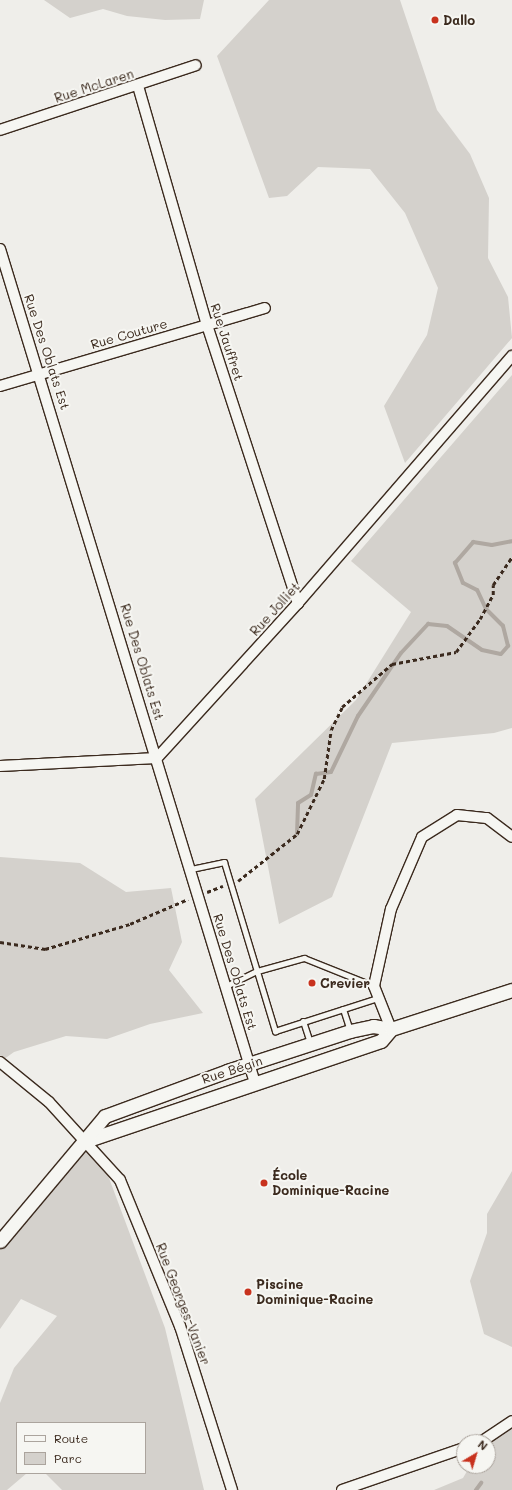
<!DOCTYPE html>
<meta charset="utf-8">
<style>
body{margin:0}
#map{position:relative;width:512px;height:1490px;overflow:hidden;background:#efeeea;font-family:Mali,sans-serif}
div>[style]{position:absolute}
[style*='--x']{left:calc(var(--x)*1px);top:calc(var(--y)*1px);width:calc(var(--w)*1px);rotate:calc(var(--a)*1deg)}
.green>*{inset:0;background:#d4d1cc}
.stream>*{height:4px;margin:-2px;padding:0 2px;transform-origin:2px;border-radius:2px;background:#afa8a1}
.path>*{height:2.5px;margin-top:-1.25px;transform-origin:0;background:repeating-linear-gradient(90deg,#3b2a1e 0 4px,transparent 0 7px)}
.roads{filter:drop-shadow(1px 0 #3b2a1e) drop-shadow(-1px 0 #3b2a1e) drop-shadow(0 1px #3b2a1e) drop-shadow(0 -1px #3b2a1e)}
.service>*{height:5px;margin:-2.5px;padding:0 2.5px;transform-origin:2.5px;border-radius:2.5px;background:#f6f6f2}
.minor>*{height:10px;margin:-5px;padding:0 5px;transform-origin:5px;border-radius:5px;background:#f6f6f2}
.tertiary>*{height:13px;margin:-6.5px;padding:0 6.5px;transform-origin:6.5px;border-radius:6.5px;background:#f6f6f2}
.dots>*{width:11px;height:11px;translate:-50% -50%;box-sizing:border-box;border:2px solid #f6f6f2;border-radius:50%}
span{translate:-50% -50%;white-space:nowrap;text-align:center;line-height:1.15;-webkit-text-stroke:4px #f6f6f2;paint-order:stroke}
.poi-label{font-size:13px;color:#3b2a1e;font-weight:700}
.left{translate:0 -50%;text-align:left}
.street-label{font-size:13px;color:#3b2a1e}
.legend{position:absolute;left:16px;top:1422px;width:130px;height:52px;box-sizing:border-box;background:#f6f6f2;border:1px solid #aba49d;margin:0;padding:5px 7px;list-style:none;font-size:12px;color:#3b2a1e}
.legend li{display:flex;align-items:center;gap:8px;height:20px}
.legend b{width:20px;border:1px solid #aba49d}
.north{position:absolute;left:456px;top:1434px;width:40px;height:40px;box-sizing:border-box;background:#f6f6f2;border:1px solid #aba49d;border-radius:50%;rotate:38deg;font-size:11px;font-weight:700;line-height:16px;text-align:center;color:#3b2a1e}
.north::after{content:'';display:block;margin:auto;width:14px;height:18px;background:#c8321e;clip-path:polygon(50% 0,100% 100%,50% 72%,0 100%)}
</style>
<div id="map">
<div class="green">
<i style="clip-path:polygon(44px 0,204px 0,200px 19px,165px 20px,127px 16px,103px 9px,70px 18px)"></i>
<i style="clip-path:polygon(269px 0,400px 0,437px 110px,470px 154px,489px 198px,488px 258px,508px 297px,512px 338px,405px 463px,384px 406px,427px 335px,438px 288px,405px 213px,370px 169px,318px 167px,287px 196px,269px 198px,217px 56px)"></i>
<i style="clip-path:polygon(512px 375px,512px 728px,494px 733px,392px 743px,332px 897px,279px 924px,255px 799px,356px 700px,411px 612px,351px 561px)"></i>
<i style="clip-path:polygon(0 857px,80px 863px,126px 892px,171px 888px,182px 942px,169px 970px,203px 1013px,150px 1024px,107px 1039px,66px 1036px,14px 1052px,0 1062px)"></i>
<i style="clip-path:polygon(85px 1141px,109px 1178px,165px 1328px,204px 1490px,62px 1490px,45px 1473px,145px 1473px,145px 1423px,17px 1423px,17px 1473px,27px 1473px,7px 1490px,0 1490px,0 1403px,14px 1368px,57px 1316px,21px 1299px,0 1329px,0 1243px)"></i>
<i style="clip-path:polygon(512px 1171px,512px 1347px,484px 1334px,470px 1281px,487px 1233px,487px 1214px)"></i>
<i style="clip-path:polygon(512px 1419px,512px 1490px,434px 1490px,463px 1478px,470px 1466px,488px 1466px,488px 1442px)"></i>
</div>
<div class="stream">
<i style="--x:297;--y:834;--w:31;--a:-88"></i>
<i style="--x:298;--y:803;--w:15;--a:-32"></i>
<i style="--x:311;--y:795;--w:22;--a:-77"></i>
<i style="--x:316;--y:774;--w:15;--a:-8"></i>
<i style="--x:331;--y:772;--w:62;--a:-64.3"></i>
<i style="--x:358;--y:716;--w:76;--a:-55.7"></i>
<i style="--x:401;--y:653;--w:40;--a:-47"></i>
<i style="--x:428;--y:624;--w:19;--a:6"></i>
<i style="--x:447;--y:626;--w:42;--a:34.4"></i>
<i style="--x:482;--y:650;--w:19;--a:12"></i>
<i style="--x:501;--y:654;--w:11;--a:-49"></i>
<i style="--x:508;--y:646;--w:21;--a:-104"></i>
<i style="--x:503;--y:626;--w:24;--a:-135"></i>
<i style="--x:486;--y:609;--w:21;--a:-115"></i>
<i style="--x:477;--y:590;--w:16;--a:-153"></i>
<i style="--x:463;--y:583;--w:22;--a:-112"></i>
<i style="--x:455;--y:563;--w:28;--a:-49"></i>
<i style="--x:473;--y:542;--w:19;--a:9"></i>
<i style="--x:492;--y:545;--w:20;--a:-11"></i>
<i style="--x:476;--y:1490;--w:9;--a:-54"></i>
</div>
<div class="path">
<i style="--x:238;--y:881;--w:75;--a:-38.5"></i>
<i style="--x:297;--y:834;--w:61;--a:-63.9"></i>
<i style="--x:324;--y:779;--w:49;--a:-81.9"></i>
<i style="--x:331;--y:730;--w:25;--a:-64"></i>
<i style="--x:342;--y:707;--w:66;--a:-40.7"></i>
<i style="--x:392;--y:664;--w:65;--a:-10.6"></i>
<i style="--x:456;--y:652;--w:41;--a:-54"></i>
<i style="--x:480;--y:619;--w:27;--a:-62"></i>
<i style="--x:493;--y:595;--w:10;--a:-90"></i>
<i style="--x:493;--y:585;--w:34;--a:-56"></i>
<i style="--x:207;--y:892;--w:17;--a:-21"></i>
<i style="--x:0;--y:942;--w:46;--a:8.8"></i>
<i style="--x:45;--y:949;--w:89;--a:-16.4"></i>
<i style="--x:130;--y:924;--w:63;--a:-23.3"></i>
</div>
<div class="roads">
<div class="service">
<i style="--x:191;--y:869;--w:34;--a:-12"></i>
<i style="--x:224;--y:862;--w:177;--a:73.2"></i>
<i style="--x:275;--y:1031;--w:108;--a:-17.8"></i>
<i style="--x:226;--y:986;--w:34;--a:-26"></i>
<i style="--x:257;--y:971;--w:49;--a:-15.5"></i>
<i style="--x:304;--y:958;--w:75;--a:21.8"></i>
<i style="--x:343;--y:1009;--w:23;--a:72"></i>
<i style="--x:303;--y:1021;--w:23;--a:72"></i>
</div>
<div class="minor">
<i style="--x:138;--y:86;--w:249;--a:73.9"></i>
<i style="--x:207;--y:325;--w:293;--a:71.9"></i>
<i style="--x:0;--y:130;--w:206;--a:-18.3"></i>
<i style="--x:0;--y:249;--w:872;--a:73"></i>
<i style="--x:0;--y:386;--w:276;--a:-16.4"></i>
<i style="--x:0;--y:766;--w:157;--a:-2.9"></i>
<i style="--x:157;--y:758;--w:210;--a:-47.7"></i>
<i style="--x:298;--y:603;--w:327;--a:-49.1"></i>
<i style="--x:391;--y:1029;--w:46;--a:-111.6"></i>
<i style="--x:374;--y:986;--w:79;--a:-77.6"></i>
<i style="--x:391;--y:909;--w:78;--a:-66.7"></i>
<i style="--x:422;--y:837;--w:41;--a:-32.2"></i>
<i style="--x:457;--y:815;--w:30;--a:6"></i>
<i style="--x:487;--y:818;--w:31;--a:37"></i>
<i style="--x:0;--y:1062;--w:63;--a:39.2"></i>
<i style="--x:49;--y:1102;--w:105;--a:47.7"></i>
<i style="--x:120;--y:1180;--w:158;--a:67.7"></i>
<i style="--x:180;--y:1326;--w:172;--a:72.4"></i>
<i style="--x:481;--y:1442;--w:37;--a:-34"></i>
<i style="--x:342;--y:1490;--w:129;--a:-19"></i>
</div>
<div class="tertiary">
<i style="--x:85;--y:1141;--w:312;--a:-18.7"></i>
<i style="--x:381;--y:1041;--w:16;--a:-50"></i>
<i style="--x:0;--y:1241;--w:163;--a:-50"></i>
<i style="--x:105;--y:1116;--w:130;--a:-20.2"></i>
<i style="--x:227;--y:1071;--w:129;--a:-18"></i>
<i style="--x:350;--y:1031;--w:24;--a:-12"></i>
<i style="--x:373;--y:1026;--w:18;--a:9"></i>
<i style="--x:391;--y:1029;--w:127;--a:-17.9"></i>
</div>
</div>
<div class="dots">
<i style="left:435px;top:20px;background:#c8321e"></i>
<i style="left:312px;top:983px;background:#c8321e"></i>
<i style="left:264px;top:1183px;background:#c8321e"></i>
<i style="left:248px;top:1292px;background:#c8321e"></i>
</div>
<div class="poi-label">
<span class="left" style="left:443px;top:20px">Dallo</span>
<span class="left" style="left:320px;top:983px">Crevier</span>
<span class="left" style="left:272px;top:1183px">École<br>Dominique-Racine</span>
<span class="left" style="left:256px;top:1292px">Piscine<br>Dominique-Racine</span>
</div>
<div class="street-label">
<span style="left:94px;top:86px;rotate:-18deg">Rue McLaren</span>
<span style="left:129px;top:334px;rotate:-16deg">Rue Couture</span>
<span style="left:227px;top:342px;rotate:72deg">Rue Jauffret</span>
<span style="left:47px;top:352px;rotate:72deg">Rue Des Oblats Est</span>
<span style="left:275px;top:609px;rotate:-48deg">Rue Jolliet</span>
<span style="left:142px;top:662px;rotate:73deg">Rue Des Oblats Est</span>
<span style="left:235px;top:972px;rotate:73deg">Rue Des Oblats Est</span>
<span style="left:232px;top:1070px;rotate:-18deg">Rue Bégin</span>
<span style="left:183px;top:1304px;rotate:69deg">Rue Georges-Vanier</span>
</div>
<ul class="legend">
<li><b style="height:5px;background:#f6f6f2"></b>Route</li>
<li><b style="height:11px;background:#d4d1cc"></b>Parc</li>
</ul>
<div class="north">N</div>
</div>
